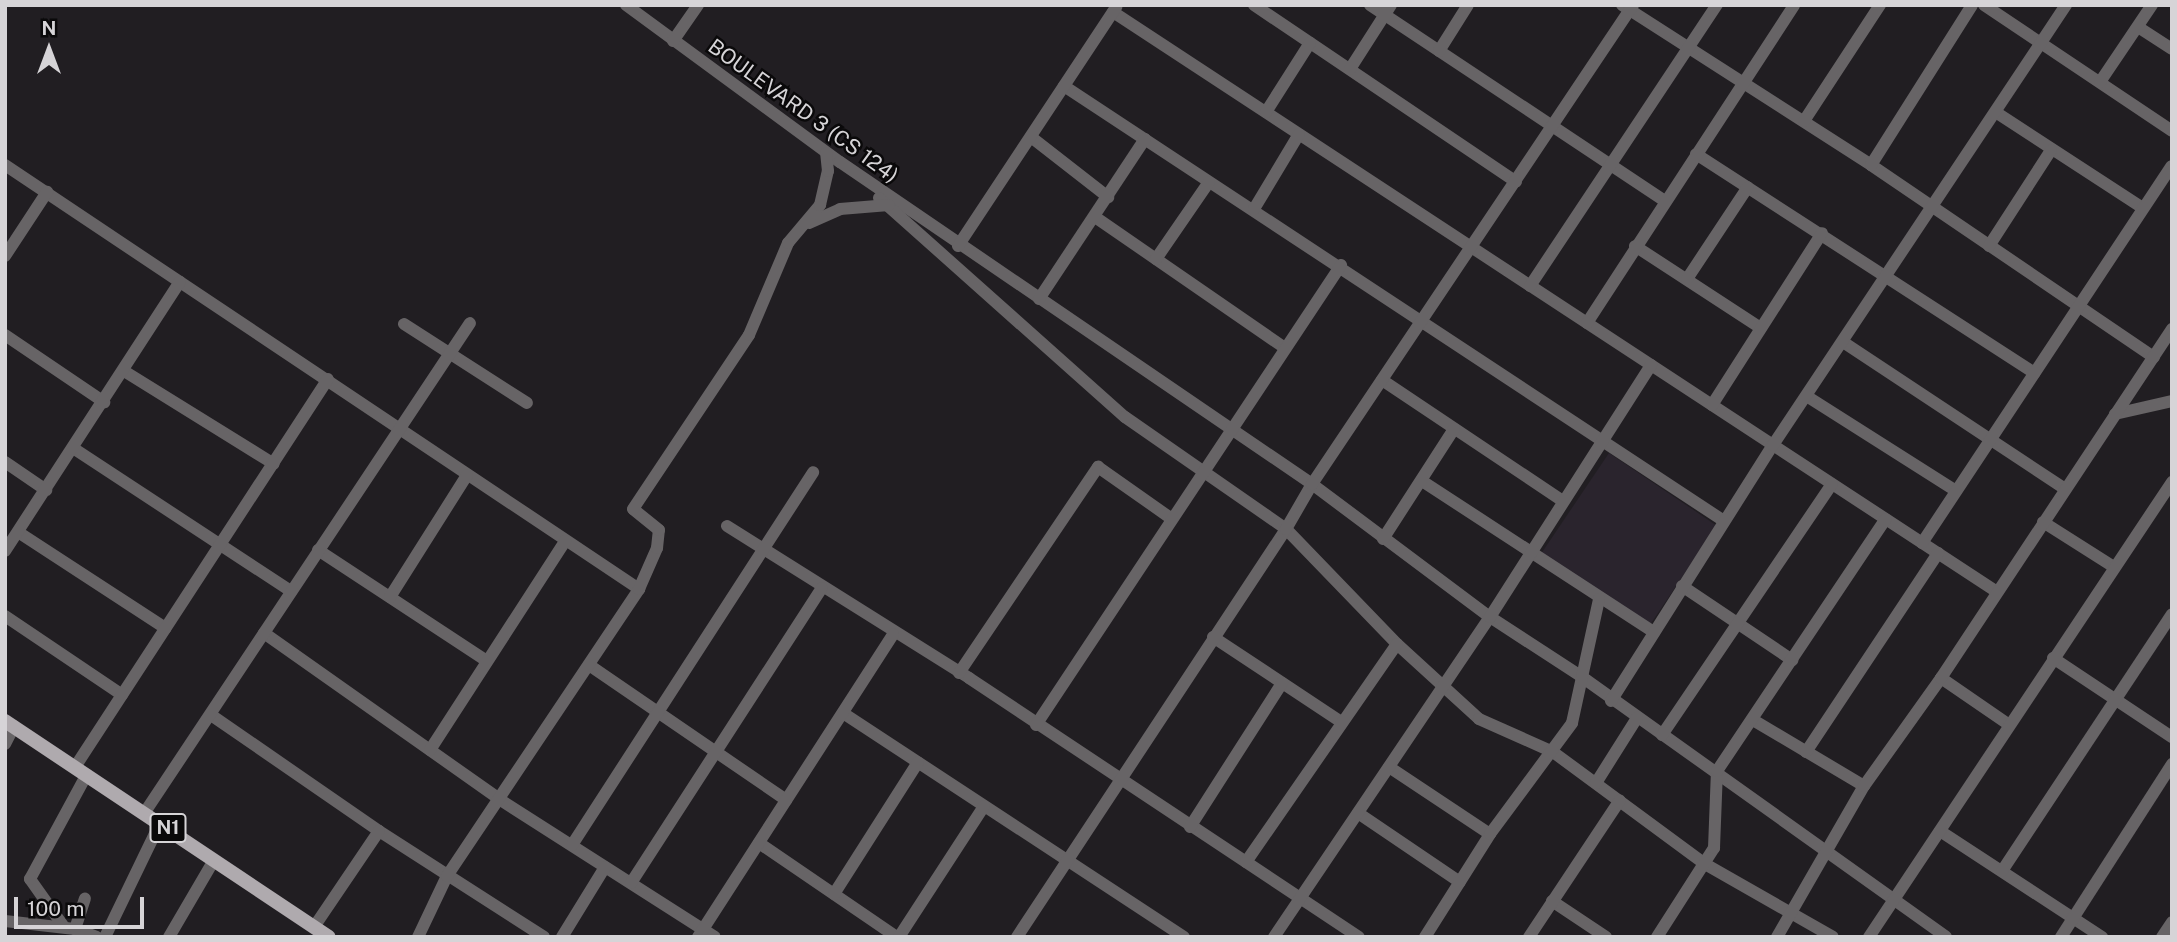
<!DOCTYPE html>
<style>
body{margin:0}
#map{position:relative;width:2177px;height:942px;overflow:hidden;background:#211e22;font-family:"Public Sans",sans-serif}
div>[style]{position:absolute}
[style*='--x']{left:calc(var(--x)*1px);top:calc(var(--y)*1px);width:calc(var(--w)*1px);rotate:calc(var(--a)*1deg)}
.built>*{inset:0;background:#2a242d;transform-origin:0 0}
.minor>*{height:12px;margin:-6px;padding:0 6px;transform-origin:6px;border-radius:6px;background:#676466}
.major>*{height:14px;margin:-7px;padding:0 7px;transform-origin:7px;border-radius:7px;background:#afaaae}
span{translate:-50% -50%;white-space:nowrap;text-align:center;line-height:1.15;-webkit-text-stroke:5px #0a090a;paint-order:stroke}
.shield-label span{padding:2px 5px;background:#0a090a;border:2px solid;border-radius:5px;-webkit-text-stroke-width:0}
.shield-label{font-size:19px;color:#d6d4d7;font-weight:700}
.street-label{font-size:21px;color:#d6d4d7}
.frame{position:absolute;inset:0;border:7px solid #d6d4d7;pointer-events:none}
.north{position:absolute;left:14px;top:14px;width:70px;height:70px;-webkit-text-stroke:5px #0a090a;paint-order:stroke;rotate:0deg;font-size:19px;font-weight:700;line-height:28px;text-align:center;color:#d6d4d7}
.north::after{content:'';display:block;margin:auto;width:24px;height:32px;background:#d6d4d7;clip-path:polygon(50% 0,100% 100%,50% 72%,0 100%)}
.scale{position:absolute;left:14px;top:897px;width:130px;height:32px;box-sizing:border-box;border:4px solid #d6d4d7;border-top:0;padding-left:9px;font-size:21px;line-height:24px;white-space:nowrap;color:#d6d4d7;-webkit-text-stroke:5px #0a090a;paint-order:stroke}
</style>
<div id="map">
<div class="built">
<i style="left:1609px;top:453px;width:130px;height:123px;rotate:34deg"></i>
</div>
<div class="minor">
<i style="--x:626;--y:5;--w:265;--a:36.3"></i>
<i style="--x:840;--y:162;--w:571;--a:34.3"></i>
<i style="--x:1312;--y:484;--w:222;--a:36.8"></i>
<i style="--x:1490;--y:617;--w:110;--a:33.1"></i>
<i style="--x:1582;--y:677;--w:447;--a:35.5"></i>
<i style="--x:1254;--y:5;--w:316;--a:34"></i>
<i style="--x:1370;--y:5;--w:354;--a:33.6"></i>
<i style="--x:1622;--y:5;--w:296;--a:32.7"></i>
<i style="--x:1871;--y:165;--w:342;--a:34.2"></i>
<i style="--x:1984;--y:5;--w:226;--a:33.8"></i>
<i style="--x:1113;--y:12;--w:1057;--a:33.27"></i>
<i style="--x:2138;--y:27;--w:40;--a:32.9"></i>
<i style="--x:673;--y:41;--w:44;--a:-55.2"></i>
<i style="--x:1439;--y:51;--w:54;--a:-57.8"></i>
<i style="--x:1350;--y:69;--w:76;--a:-57.4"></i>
<i style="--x:2100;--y:82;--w:93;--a:-56"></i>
<i style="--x:1064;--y:86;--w:790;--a:33.39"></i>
<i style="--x:1266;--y:112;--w:82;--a:-57.5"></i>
<i style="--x:1997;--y:113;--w:174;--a:33.1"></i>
<i style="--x:1804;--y:121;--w:139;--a:-56.8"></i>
<i style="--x:1031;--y:137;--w:98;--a:37.9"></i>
<i style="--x:1696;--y:154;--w:403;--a:32.9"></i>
<i style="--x:5;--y:165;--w:763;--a:33.77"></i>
<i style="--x:1871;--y:165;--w:189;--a:-57.7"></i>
<i style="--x:879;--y:198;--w:329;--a:41.7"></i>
<i style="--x:1125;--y:417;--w:196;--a:34.8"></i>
<i style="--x:1286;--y:529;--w:160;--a:46"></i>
<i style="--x:1397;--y:644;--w:111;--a:42.4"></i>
<i style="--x:1479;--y:719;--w:81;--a:24"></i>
<i style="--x:1553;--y:752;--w:189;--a:36.4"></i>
<i style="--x:1705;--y:864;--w:147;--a:29.7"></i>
<i style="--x:1254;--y:209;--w:87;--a:-59"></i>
<i style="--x:1095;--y:217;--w:231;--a:34.6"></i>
<i style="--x:809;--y:223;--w:34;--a:-24"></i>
<i style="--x:840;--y:209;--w:49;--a:-4.7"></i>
<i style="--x:958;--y:246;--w:287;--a:-56.5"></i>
<i style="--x:1635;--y:246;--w:150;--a:33.1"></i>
<i style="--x:1989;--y:246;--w:114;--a:-57.1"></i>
<i style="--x:5;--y:256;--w:77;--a:-56.7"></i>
<i style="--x:1156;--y:259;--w:93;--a:-55.5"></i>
<i style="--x:1687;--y:279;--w:110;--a:-56.5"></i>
<i style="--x:1530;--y:286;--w:338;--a:-56.4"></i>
<i style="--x:1039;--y:299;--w:192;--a:-56.5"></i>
<i style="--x:1587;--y:323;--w:379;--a:-56.9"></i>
<i style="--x:404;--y:324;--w:146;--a:32.7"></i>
<i style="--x:5;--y:335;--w:120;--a:34.1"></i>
<i style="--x:1843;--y:342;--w:266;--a:33.5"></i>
<i style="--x:124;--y:371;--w:176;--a:31.8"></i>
<i style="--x:1382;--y:380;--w:218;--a:33.8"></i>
<i style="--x:1808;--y:397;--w:175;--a:32.4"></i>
<i style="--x:1712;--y:405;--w:204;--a:-57.4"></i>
<i style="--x:2115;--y:414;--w:58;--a:-12.8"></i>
<i style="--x:73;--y:448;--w:261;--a:33.3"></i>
<i style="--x:5;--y:462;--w:50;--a:34.3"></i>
<i style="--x:1422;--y:481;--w:277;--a:33.1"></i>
<i style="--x:2043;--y:522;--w:84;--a:32.4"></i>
<i style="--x:727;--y:526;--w:286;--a:32.1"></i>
<i style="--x:969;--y:678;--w:468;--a:33.6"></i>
<i style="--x:18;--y:532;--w:176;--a:33.1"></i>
<i style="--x:1383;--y:539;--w:131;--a:-57.2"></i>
<i style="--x:1922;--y:543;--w:452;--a:-56.5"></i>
<i style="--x:318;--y:550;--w:202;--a:33.3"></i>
<i style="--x:5;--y:551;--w:321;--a:-57"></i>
<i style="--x:1682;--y:586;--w:133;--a:33.9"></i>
<i style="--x:390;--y:597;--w:144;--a:-57.7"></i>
<i style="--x:5;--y:616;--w:141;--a:34"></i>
<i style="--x:264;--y:633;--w:288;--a:35.2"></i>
<i style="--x:499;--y:799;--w:256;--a:32.6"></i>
<i style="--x:1213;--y:637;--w:152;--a:33.5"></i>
<i style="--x:2053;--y:658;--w:143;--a:33.6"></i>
<i style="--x:589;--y:665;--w:239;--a:34.4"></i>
<i style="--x:959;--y:673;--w:249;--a:-56"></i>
<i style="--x:1098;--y:467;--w:90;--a:35.1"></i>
<i style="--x:1941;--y:678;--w:81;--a:34.5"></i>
<i style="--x:1611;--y:701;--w:303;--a:-57.7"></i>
<i style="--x:1773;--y:445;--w:529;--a:-56.34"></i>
<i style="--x:843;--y:713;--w:408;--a:33.3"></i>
<i style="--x:211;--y:715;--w:204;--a:34.6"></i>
<i style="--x:379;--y:831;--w:196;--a:32.7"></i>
<i style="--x:1753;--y:720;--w:129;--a:30.7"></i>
<i style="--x:1036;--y:725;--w:552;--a:-56.45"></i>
<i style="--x:1662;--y:735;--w:303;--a:-55.9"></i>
<i style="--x:5;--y:744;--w:20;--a:-63"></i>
<i style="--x:430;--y:750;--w:249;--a:-57.1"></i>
<i style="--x:1806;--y:752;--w:239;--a:-56.4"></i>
<i style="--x:75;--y:767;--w:463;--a:-56.9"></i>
<i style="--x:1389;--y:767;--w:121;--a:33.6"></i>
<i style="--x:1596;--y:783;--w:77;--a:-57.8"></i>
<i style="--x:145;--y:812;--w:587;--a:-56.39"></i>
<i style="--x:1358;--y:813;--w:123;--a:34.1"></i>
<i style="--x:1190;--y:827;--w:171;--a:-57.4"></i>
<i style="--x:1940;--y:831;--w:194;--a:33.2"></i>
<i style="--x:759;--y:843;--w:167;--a:34.3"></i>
<i style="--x:572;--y:845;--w:444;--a:-57.1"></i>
<i style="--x:1246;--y:862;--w:265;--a:-55.3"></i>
<i style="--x:2002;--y:871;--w:308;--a:-56.5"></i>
<i style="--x:631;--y:883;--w:351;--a:-57.1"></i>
<i style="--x:834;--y:894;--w:156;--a:-57.5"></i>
<i style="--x:1552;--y:901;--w:65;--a:33.7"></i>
<i style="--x:5;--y:921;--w:70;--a:6.5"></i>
<i style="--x:75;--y:929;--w:23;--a:20"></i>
<i style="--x:64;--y:927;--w:59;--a:-125.3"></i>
<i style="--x:30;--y:879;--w:119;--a:-61.5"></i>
<i style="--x:314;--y:927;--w:116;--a:-55.9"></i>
<i style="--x:75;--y:929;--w:32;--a:-72"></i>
<i style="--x:105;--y:937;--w:127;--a:-64.2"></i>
<i style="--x:169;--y:937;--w:89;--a:-59.7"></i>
<i style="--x:418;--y:937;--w:68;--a:-64.6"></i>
<i style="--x:447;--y:876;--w:345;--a:-56.2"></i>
<i style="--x:639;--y:589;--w:45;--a:-66.3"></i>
<i style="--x:657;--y:548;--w:18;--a:-84"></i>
<i style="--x:659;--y:530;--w:33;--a:-141"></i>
<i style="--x:633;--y:509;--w:209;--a:-56.3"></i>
<i style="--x:749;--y:335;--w:100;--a:-67"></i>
<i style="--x:788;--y:243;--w:50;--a:-49.9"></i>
<i style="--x:820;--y:205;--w:35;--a:-77"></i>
<i style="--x:828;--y:171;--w:18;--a:-96"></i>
<i style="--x:562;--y:937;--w:82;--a:-58.4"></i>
<i style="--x:698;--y:937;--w:360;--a:-57.2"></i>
<i style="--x:899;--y:937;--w:156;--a:-57"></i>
<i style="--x:1017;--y:937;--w:489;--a:-56.6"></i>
<i style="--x:1286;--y:529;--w:52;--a:-60"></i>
<i style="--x:1312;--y:484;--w:577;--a:-56.17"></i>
<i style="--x:1274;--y:937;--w:386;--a:-56"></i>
<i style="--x:1490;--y:617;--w:299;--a:-57.4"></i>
<i style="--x:1425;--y:937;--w:122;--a:-57.7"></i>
<i style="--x:1490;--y:834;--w:138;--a:-53.5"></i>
<i style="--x:1572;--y:723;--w:127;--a:-77.7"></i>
<i style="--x:1529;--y:937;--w:164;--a:-56.4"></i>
<i style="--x:1657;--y:937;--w:106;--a:-57.4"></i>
<i style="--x:1714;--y:848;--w:77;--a:-87.8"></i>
<i style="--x:1717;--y:771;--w:303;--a:-56.2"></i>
<i style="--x:1777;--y:937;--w:174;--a:-60.1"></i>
<i style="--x:1864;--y:786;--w:133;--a:-54.5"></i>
<i style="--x:1941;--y:678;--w:419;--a:-56.5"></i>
<i style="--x:1869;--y:937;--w:547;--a:-56.34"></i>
<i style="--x:2061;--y:937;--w:206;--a:-57.3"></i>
<i style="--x:2162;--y:937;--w:18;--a:-56"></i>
</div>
<div class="major">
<i style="--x:5;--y:721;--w:389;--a:33.7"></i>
</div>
<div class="shield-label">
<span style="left:168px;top:828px">N1</span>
</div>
<div class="street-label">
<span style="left:803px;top:111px;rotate:36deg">BOULEVARD 3 (CS 124)</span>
</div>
<div class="frame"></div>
<div class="north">N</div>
<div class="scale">100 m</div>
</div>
